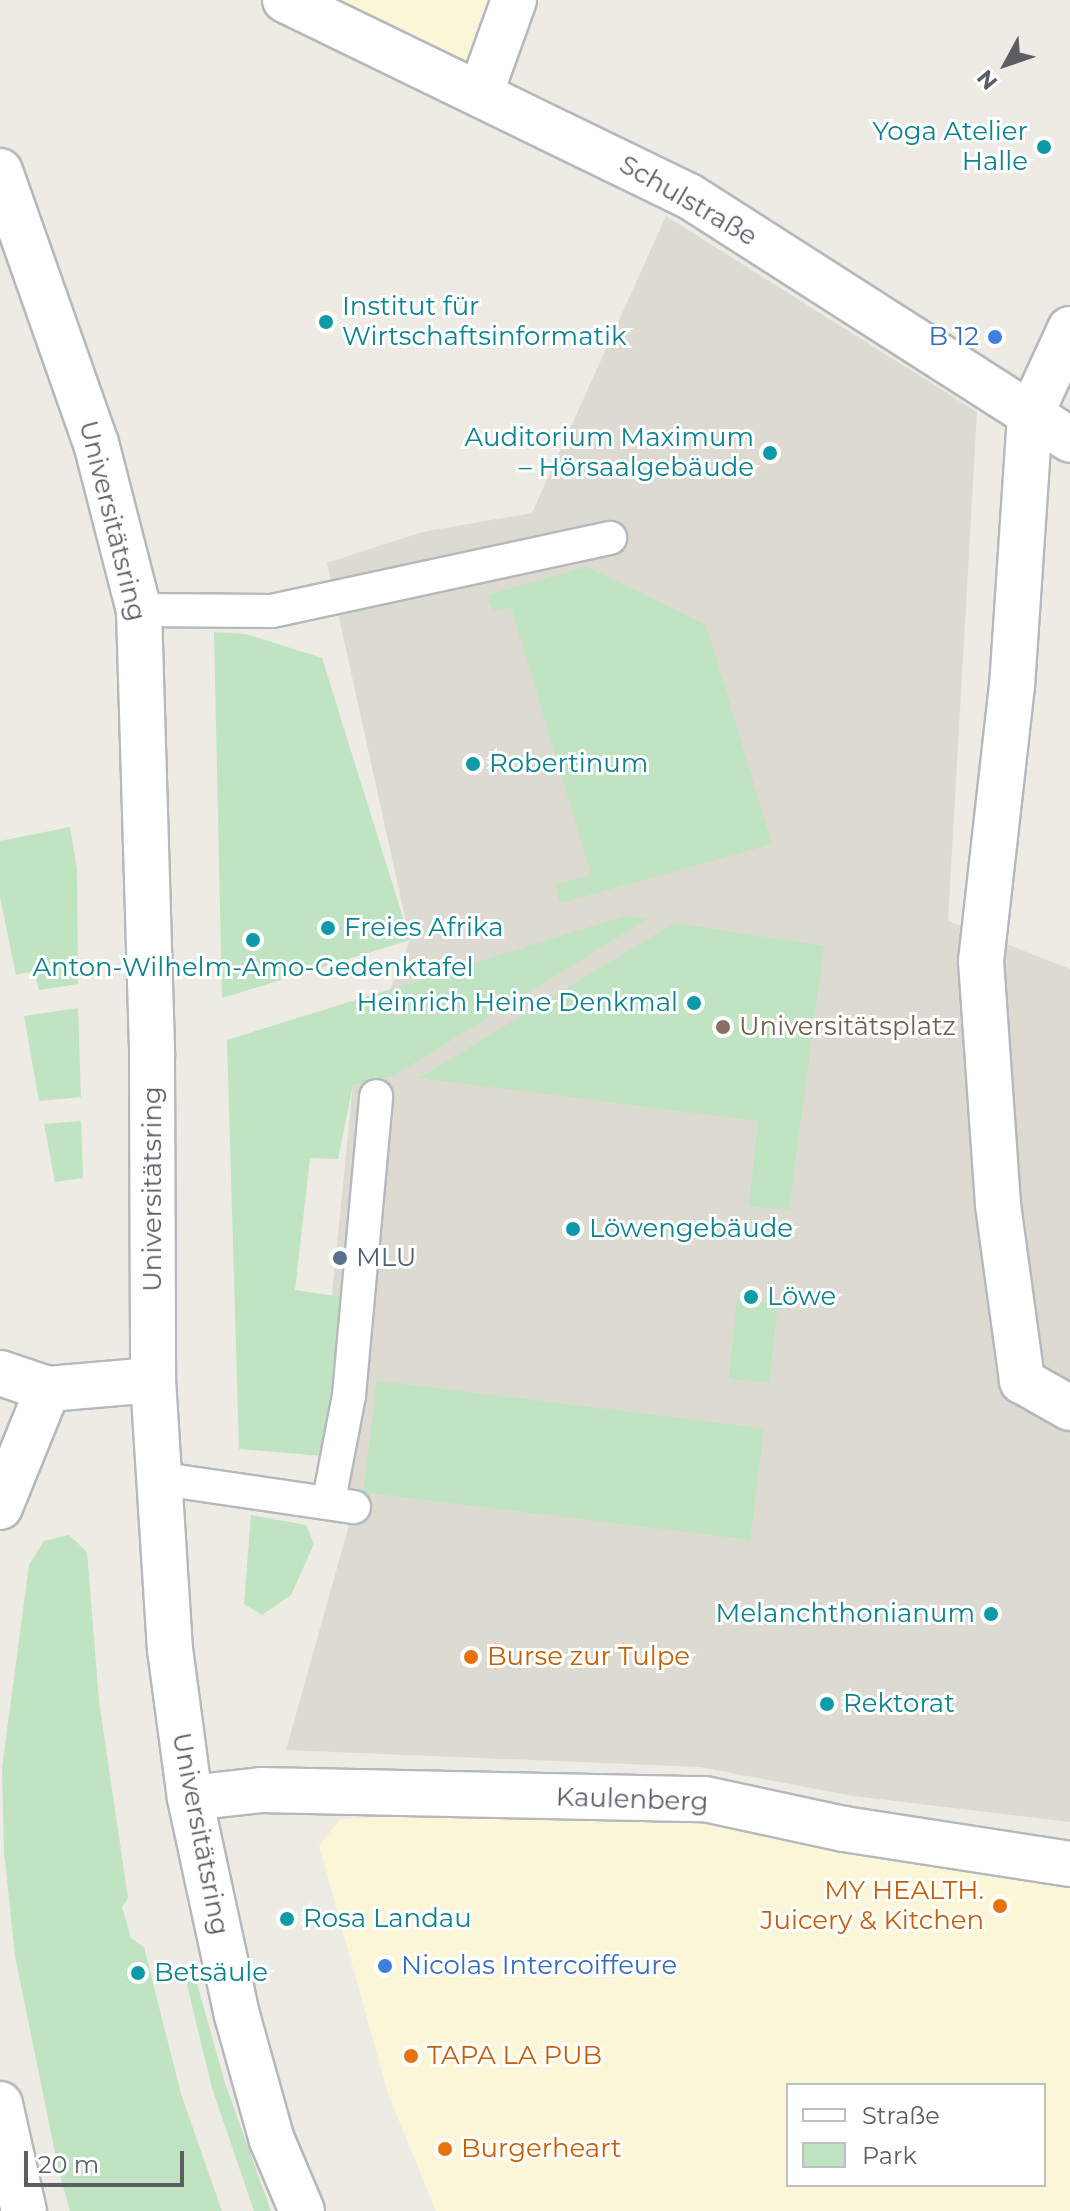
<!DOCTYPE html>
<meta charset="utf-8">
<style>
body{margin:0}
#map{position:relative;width:1070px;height:2211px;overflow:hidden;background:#edebe3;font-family:Montserrat,sans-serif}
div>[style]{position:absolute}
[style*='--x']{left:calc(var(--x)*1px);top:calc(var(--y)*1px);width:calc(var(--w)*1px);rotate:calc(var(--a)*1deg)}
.commercial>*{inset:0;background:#fcf6d9}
.education>*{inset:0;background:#dddad1}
.green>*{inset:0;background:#c0e3c2;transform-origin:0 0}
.roads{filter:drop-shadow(2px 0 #b5b8bc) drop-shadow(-2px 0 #b5b8bc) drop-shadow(0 2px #b5b8bc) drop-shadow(0 -2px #b5b8bc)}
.lane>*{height:32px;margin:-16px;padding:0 16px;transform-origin:16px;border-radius:16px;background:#fff}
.street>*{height:44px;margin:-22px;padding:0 22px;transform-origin:22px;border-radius:22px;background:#fff}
.secondary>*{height:44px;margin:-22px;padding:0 22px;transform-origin:22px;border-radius:22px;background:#fff}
.dots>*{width:22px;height:22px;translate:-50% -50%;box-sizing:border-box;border:4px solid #fff;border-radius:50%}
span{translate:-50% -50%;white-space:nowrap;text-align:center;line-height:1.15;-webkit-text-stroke:6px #fff;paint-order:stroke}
.culture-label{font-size:26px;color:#0d838f}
.right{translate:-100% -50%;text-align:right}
.left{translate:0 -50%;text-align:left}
.street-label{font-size:26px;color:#5b5e63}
.shop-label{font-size:26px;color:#366cbe}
.education-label{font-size:26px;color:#785e54}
.service-label{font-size:26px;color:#4e5e75}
.food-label{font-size:26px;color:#c56008}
.legend{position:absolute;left:786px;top:2083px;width:260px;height:104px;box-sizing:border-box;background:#fff;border:2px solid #bdbfc1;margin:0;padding:10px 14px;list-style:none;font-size:24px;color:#5b5e63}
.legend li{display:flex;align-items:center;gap:16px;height:40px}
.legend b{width:40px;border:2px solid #bdbfc1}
.north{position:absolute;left:966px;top:24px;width:80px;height:80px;-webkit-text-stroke:6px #fff;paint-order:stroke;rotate:230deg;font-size:22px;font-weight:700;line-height:32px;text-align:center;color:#5b5e63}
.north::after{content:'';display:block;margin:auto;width:28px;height:36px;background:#5b5e63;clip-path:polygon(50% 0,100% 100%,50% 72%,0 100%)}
.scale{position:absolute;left:24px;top:2151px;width:160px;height:36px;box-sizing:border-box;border:4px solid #5b5e63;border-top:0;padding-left:10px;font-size:24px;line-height:28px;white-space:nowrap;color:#5b5e63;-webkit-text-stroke:6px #fff;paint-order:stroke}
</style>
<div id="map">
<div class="commercial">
<i style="clip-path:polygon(331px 0,495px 0,476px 56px,453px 65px)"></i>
<i style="clip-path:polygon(evenodd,678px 1803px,1070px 1864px,1070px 2211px,436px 2211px,388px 2094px,319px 1845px,341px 1819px,678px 1803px,788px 2085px,1044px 2085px,1044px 2185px,788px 2185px,788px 2085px)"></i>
</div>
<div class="education">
<i style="clip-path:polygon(666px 216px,977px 412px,948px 921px,1070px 969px,1070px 1822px,853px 1796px,700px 1767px,286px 1750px,354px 1507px,325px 1365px,353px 1084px,410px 940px,327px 563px,422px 532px,532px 513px)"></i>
</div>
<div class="green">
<i style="clip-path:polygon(587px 567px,706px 625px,772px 844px,560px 903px,555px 885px,591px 874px,511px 607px,493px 612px,487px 595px)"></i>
<i style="clip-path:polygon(214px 632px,246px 634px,322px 658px,410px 940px,222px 998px)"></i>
<i style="clip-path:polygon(70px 827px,77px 869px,78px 984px,39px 990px,34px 971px,16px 975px,0 897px,0 841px)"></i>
<i style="clip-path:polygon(625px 916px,647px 919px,393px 1076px,353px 1085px,338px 1159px,310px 1158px,295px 1290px,341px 1297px,323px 1456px,239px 1449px,227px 1040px)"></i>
<i style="clip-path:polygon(674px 923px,824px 946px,789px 1210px,749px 1206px,758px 1121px,419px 1078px)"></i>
<i style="clip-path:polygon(78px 1008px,81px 1097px,39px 1101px,24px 1016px)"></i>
<i style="clip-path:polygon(81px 1121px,83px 1178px,55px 1182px,44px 1124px)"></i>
<i style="left:737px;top:1299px;width:41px;height:80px;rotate:6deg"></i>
<i style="left:377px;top:1381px;width:390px;height:112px;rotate:7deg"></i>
<i style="clip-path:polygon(251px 1515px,306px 1525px,314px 1544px,291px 1595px,262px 1615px,244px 1604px)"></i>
<i style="clip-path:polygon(69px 1535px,87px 1552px,99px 1701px,128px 1898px,122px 1907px,131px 1938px,144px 1947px,181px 2094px,222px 2211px,70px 2211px,59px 2172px,15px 1956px,4px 1852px,2px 1768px,29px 1565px,44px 1541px)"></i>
<i style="clip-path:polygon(191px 1962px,225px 2083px,271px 2211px,254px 2211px,212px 2088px,183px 1968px)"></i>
</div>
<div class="roads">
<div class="lane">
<i style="--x:139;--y:610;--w:133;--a:0.4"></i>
<i style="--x:272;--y:611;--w:346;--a:-12.2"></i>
<i style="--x:162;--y:1479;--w:194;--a:8.3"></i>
<i style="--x:329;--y:1500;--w:107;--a:-79.2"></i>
<i style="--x:349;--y:1395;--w:300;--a:-84.8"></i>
</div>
<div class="street">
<i style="--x:285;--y:0;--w:449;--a:25.9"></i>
<i style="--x:689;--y:196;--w:452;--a:32.6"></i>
<i style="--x:481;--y:92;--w:98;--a:-70.3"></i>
<i style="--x:1070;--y:329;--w:96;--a:114.7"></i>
<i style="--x:1030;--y:416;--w:270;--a:93.8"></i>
<i style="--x:1012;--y:685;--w:278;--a:96.4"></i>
<i style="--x:981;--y:961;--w:245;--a:86"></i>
<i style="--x:998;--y:1205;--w:178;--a:82.2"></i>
<i style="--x:1022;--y:1381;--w:55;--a:29.4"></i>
<i style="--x:0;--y:1373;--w:51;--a:18.4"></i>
<i style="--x:48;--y:1389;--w:105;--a:-4.9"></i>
<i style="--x:0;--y:1507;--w:127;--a:-67.9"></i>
<i style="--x:190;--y:1798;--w:71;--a:-6.4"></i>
<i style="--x:261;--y:1790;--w:444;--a:1.2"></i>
<i style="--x:705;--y:1799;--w:142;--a:12.2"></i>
<i style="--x:844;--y:1829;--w:229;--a:8.8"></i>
<i style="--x:0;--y:2104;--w:110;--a:77.4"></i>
</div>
<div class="secondary">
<i style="--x:0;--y:171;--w:288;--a:70.6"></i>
<i style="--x:96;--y:443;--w:172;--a:75.6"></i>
<i style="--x:139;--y:610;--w:446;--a:88.3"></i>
<i style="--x:152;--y:1056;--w:324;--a:89.8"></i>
<i style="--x:153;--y:1380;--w:270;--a:86.4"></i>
<i style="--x:170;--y:1649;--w:150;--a:82.4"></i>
<i style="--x:190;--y:1798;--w:222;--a:77.8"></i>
<i style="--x:237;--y:2015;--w:130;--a:74.4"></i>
<i style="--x:272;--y:2140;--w:77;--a:67.1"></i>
</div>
</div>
<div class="dots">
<i style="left:1044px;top:147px;background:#0f9aa8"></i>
<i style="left:326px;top:322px;background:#0f9aa8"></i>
<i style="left:995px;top:337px;background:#3f7fe0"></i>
<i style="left:770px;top:453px;background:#0f9aa8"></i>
<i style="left:473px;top:764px;background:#0f9aa8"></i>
<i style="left:328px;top:928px;background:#0f9aa8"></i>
<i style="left:253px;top:940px;background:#0f9aa8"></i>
<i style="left:694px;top:1003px;background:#0f9aa8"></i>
<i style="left:723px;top:1027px;background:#8d6e63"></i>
<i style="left:573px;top:1229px;background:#0f9aa8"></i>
<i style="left:340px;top:1258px;background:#5c6f8a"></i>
<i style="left:751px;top:1297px;background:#0f9aa8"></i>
<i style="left:991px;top:1614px;background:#0f9aa8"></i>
<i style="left:471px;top:1657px;background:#e8710a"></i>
<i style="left:827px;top:1704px;background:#0f9aa8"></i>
<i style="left:1000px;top:1906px;background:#e8710a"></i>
<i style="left:287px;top:1919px;background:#0f9aa8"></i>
<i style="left:385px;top:1966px;background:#3f7fe0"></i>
<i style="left:138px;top:1973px;background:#0f9aa8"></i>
<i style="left:411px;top:2056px;background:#e8710a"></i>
<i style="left:445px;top:2149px;background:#e8710a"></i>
</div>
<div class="culture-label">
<span class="right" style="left:1028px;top:147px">Yoga Atelier<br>Halle</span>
<span class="left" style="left:342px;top:322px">Institut für<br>Wirtschaftsinformatik</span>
<span class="right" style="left:754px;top:453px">Auditorium Maximum<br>– Hörsaalgebäude</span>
<span class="left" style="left:489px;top:764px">Robertinum</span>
<span class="left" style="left:344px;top:928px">Freies Afrika</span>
<span style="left:253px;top:968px">Anton-Wilhelm-Amo-Gedenktafel</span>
<span class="right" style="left:678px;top:1003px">Heinrich Heine Denkmal</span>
<span class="left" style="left:589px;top:1229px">Löwengebäude</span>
<span class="left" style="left:767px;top:1297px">Löwe</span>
<span class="right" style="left:975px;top:1614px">Melanchthonianum</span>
<span class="left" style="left:843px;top:1704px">Rektorat</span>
<span class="left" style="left:303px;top:1919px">Rosa Landau</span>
<span class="left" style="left:154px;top:1973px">Betsäule</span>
</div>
<div class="street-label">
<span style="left:688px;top:201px;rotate:30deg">Schulstraße</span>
<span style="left:112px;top:521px;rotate:76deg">Universitätsring</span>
<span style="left:153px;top:1189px;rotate:-90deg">Universitätsring</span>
<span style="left:632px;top:1800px;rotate:2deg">Kaulenberg</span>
<span style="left:200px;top:1834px;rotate:79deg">Universitätsring</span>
</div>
<div class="shop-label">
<span class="right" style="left:979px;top:337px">B 12</span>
<span class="left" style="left:401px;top:1966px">Nicolas Intercoiffeure</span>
</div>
<div class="education-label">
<span class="left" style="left:739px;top:1027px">Universitätsplatz</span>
</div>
<div class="service-label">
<span class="left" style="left:356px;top:1258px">MLU</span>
</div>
<div class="food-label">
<span class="left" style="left:487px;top:1657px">Burse zur Tulpe</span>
<span class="right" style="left:984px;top:1906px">MY HEALTH.<br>Juicery &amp; Kitchen</span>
<span class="left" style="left:427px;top:2056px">TAPA LA PUB</span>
<span class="left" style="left:461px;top:2149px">Burgerheart</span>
</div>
<ul class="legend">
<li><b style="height:10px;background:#fff"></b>Straße</li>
<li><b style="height:22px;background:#c0e3c2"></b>Park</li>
</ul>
<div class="north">N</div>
<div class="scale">20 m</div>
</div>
